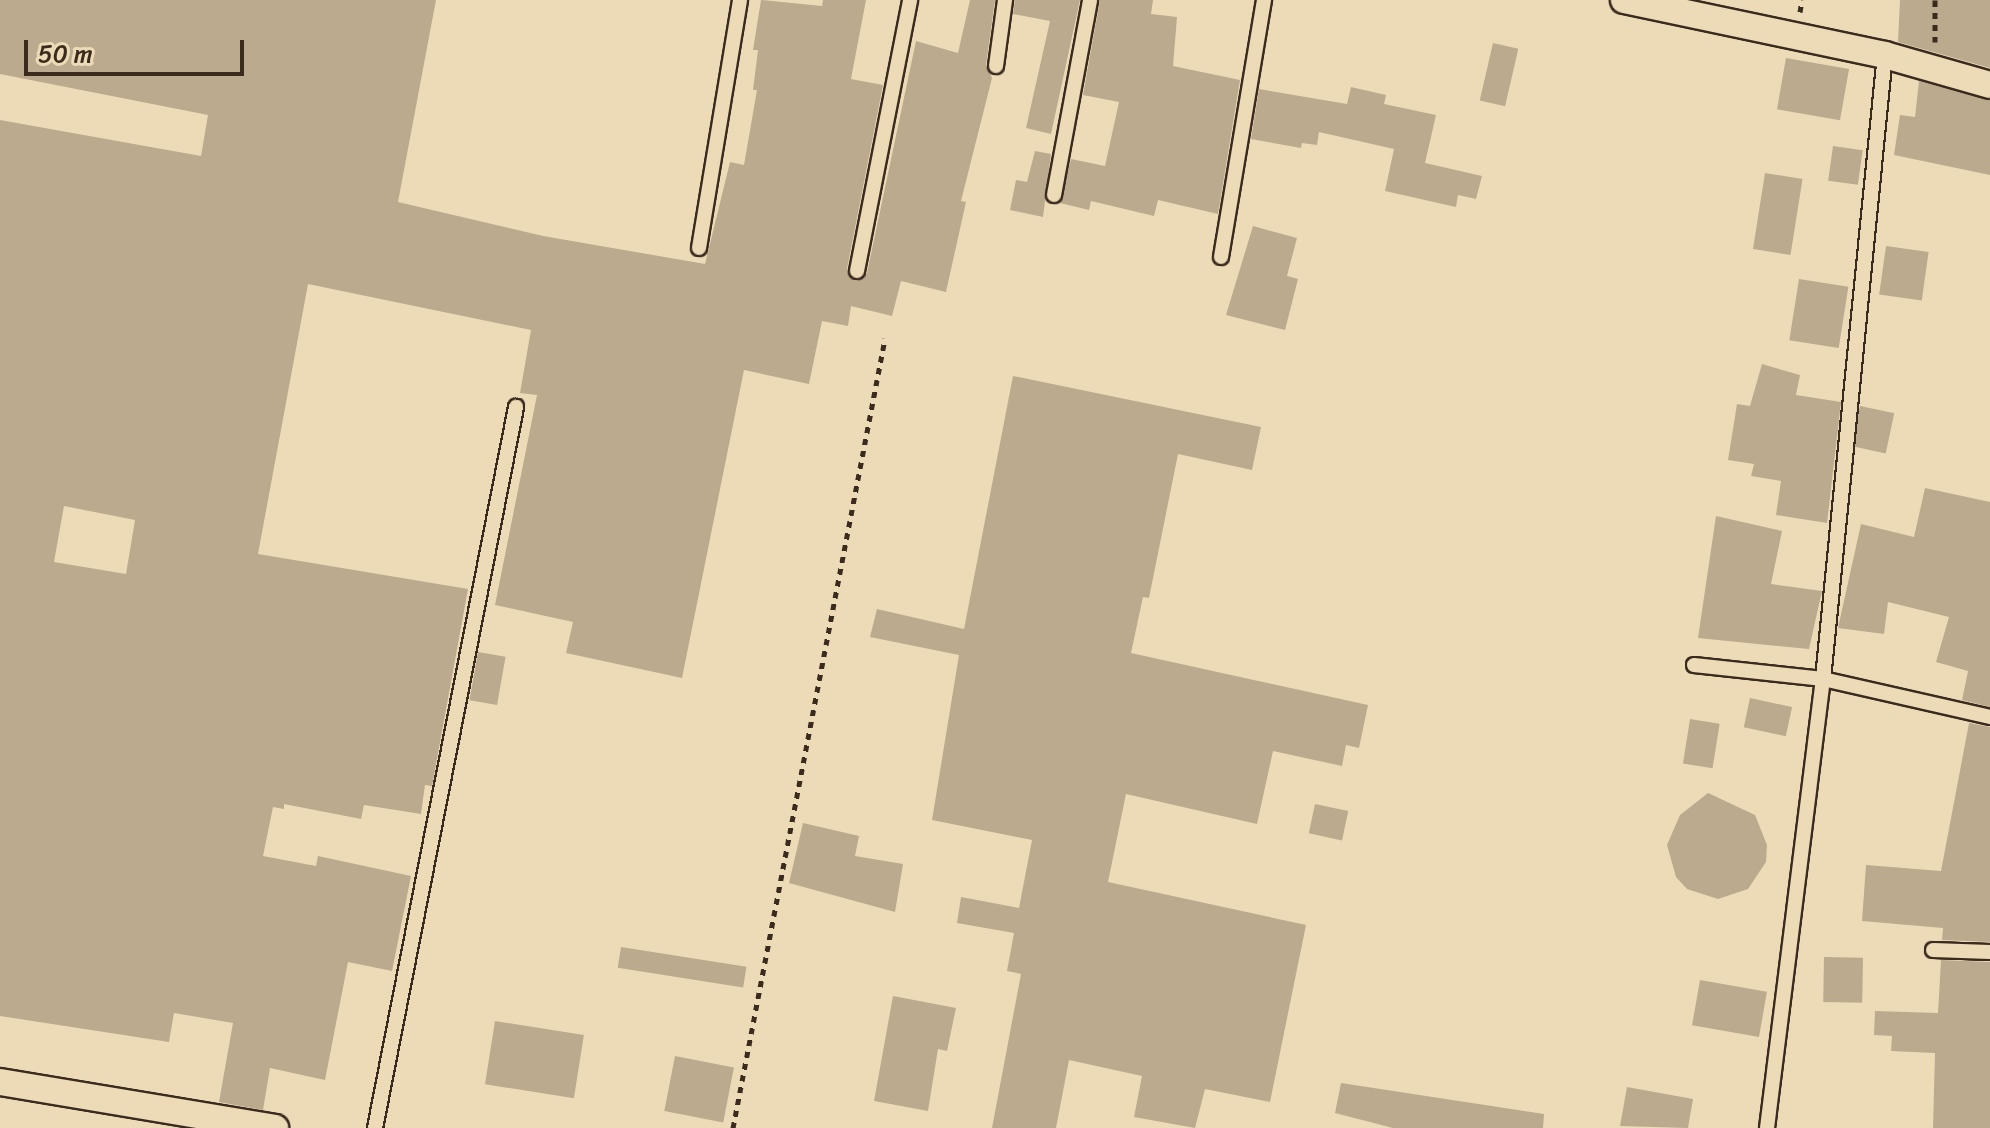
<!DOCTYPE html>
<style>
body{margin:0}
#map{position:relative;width:1990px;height:1128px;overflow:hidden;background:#eddbb8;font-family:Sriracha,sans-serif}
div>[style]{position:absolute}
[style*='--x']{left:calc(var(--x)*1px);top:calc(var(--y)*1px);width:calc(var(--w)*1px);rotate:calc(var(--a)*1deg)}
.building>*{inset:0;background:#bbaa8d;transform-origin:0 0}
.path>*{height:5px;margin-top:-2.5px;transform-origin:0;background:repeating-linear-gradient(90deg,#3b2a1e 0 6px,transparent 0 12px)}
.roads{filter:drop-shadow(2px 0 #3b2a1e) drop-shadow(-2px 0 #3b2a1e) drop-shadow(0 2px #3b2a1e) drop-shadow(0 -2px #3b2a1e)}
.service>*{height:14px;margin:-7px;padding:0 7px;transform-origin:7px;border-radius:7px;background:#eddbb8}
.minor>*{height:26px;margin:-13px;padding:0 13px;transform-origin:13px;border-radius:13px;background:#eddbb8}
span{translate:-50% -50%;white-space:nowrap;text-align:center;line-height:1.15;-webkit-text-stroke:6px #eddbb8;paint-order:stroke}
.scale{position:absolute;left:24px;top:40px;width:220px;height:36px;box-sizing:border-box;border:4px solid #3b2a1e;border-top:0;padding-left:10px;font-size:24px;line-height:28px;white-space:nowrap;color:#3b2a1e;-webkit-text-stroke:6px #eddbb8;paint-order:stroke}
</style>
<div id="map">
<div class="building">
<i style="clip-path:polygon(evenodd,0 0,436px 0,398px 202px,543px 236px,705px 264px,730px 162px,744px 165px,757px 90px,753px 90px,758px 50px,753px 50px,761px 0,822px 6px,823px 0,866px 0,851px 79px,883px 85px,847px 269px,856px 281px,867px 273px,916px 41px,958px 53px,970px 0,995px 0,986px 65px,992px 78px,961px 201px,966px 202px,946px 292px,901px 281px,892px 316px,851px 306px,848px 326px,822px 321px,809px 384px,744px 370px,682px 678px,566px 653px,573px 622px,495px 605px,537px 395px,520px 393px,531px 330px,308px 284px,258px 554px,468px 589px,432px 786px,425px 785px,421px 814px,364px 805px,361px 819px,284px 804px,284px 809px,273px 807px,263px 856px,316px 866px,318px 856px,411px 876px,392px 971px,348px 962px,325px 1080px,270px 1068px,263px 1110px,219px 1102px,233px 1023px,174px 1013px,169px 1042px,0 1016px,0 120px,201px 156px,208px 115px,0 74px,0 0,64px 506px,135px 520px,126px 574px,54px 562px,64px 506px)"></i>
<i style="clip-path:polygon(1015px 0,1080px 0,1051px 134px,1026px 128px,1050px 21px,1013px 14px)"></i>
<i style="clip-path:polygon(1100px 0,1153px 0,1151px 14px,1177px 17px,1173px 66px,1240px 80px,1218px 214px,1158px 200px,1154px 216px,1091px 201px,1089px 210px,1060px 203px,1071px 159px,1105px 166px,1119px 102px,1083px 95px)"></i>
<i style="clip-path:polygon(1900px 0,1990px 0,1990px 68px,1898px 42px)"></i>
<i style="left:1493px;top:43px;width:26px;height:59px;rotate:13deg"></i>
<i style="left:1786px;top:58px;width:64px;height:52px;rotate:10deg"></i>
<i style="clip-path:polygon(1919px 81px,1990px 101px,1990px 175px,1894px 155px,1900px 115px,1915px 117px)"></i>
<i style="clip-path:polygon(1351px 87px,1386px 95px,1384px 104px,1436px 115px,1425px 163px,1482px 176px,1476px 199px,1458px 195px,1456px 207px,1385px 191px,1394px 149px,1319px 132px,1317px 145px,1302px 143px,1301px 148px,1251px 139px,1259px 89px,1347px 104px)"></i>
<i style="left:1833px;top:146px;width:30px;height:35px;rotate:8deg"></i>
<i style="clip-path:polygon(1035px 151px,1051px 154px,1043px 217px,1010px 210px,1016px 180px,1027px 182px)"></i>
<i style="left:1765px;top:173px;width:38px;height:77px;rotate:9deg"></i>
<i style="clip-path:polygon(1253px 226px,1297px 238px,1287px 276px,1298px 279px,1285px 330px,1226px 315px)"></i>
<i style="left:1886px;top:246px;width:43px;height:49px;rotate:8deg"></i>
<i style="left:1799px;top:279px;width:50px;height:62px;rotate:9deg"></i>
<i style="clip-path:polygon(1762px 364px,1800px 375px,1796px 395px,1841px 402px,1827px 523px,1776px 515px,1781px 481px,1751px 476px,1754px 464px,1728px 460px,1737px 404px,1750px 406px)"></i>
<i style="clip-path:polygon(1013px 376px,1261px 427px,1252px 470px,1178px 454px,1149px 598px,1143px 597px,1131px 653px,1368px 705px,1359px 748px,1346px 745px,1342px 766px,1273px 751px,1257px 824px,1126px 794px,1108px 882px,1306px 925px,1270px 1102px,1205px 1089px,1195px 1128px,1134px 1117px,1142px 1076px,1069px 1060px,1056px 1128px,992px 1128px,1021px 974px,1007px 971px,1014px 933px,957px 923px,961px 897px,1019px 908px,1032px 840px,932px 820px,959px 655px,870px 637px,877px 609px,964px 629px)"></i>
<i style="left:1860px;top:406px;width:35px;height:41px;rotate:12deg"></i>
<i style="clip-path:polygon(1925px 488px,1990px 502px,1990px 707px,1962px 700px,1968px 671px,1936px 662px,1949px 617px,1888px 602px,1884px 634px,1838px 628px,1861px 524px,1914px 537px)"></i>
<i style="clip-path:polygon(1716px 516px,1782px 531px,1771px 584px,1822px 591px,1809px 649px,1698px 638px)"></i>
<i style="left:478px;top:652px;width:28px;height:49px;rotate:10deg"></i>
<i style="left:1750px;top:698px;width:43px;height:30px;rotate:12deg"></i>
<i style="left:1690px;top:719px;width:30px;height:45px;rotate:9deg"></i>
<i style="clip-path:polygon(1969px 723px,1990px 727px,1990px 942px,1942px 940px,1943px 928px,1862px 921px,1866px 865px,1941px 871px)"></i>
<i style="clip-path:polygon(1708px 793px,1755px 815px,1767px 845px,1766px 862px,1748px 889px,1718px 899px,1687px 889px,1676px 877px,1667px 845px,1680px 815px)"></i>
<i style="left:1315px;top:804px;width:34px;height:30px;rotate:12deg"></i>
<i style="clip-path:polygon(803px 823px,859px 836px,855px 856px,903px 864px,895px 912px,789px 883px)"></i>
<i style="left:621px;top:947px;width:127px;height:21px;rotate:9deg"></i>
<i style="left:1824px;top:957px;width:39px;height:45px;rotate:1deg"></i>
<i style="clip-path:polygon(1941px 960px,1990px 962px,1990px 1128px,1933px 1128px,1935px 1053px,1891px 1051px,1892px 1036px,1874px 1035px,1875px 1011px,1938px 1013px)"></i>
<i style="left:1700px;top:980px;width:68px;height:46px;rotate:10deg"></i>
<i style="clip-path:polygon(893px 996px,956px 1008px,947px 1051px,938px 1049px,928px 1111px,874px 1101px)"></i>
<i style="left:495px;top:1021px;width:90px;height:64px;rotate:9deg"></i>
<i style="left:675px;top:1056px;width:60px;height:56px;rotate:11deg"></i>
<i style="clip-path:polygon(1341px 1083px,1544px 1114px,1543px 1128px,1393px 1128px,1335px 1113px)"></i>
<i style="clip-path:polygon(1627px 1087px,1693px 1099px,1688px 1128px,1620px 1126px)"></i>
</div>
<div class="path">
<i style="--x:1935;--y:0;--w:42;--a:90"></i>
<i style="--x:1800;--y:12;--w:12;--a:-81"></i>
<i style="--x:733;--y:1128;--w:804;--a:-79.1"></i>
</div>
<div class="roads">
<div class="service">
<i style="--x:996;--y:66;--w:67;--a:-82.2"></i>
<i style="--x:1054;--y:195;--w:198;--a:-79.5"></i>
<i style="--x:699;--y:248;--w:251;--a:-80.6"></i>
<i style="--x:1221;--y:257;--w:261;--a:-80.5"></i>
<i style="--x:857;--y:271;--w:276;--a:-78.9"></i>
<i style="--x:1694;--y:665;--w:130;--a:6.2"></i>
<i style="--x:1823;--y:679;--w:171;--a:12.8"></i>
<i style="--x:1933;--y:950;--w:57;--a:2"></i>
<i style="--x:375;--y:1128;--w:735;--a:-78.93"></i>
<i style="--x:1767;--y:1128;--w:452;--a:-82.9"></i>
<i style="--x:1823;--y:679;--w:627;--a:-84.33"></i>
</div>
<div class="minor">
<i style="--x:1624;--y:0;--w:267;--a:11.9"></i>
<i style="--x:1885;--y:55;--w:109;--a:15.9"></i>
<i style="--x:0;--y:1082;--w:279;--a:9.5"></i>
</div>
</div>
<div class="scale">50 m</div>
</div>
